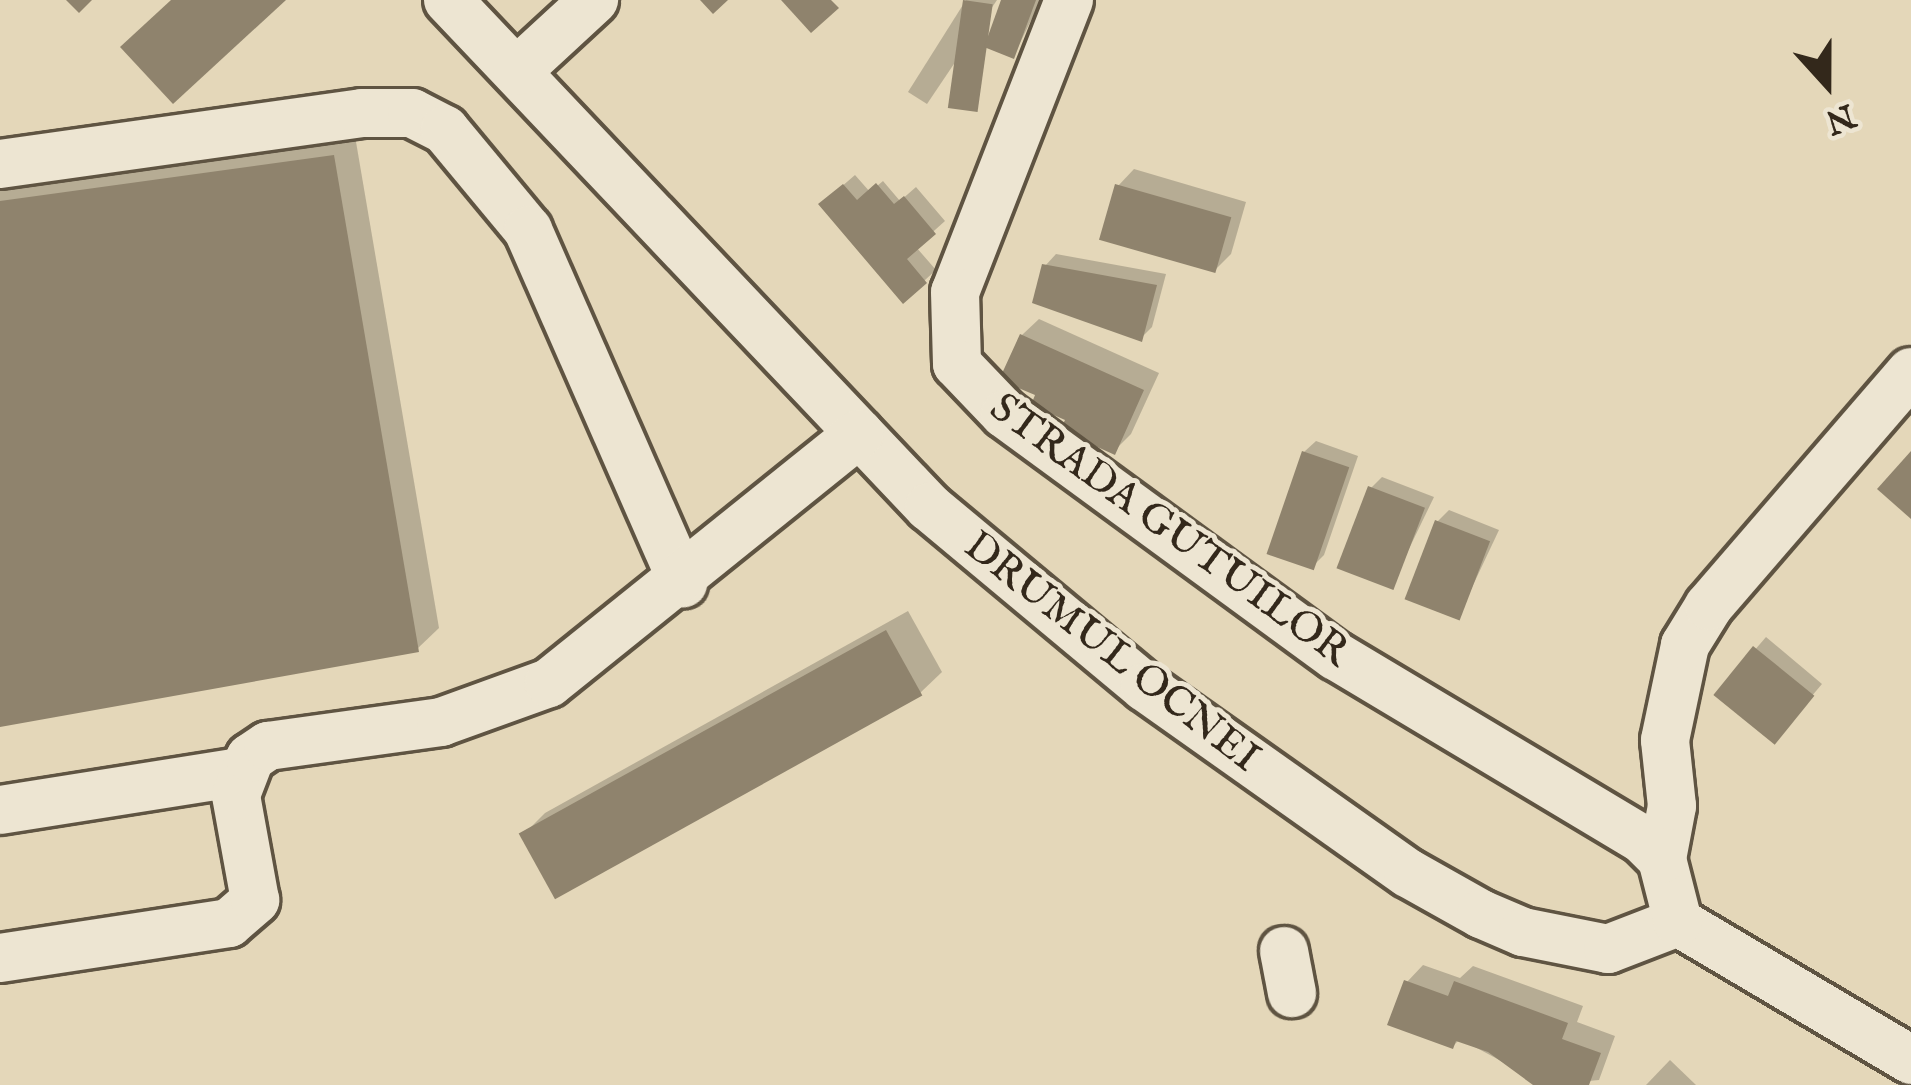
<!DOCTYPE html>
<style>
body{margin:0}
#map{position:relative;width:1911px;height:1085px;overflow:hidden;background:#e4d7b9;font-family:"IM FELL English",serif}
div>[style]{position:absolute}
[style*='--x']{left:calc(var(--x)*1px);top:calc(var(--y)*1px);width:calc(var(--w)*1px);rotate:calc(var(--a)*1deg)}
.shadow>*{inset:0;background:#0003}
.building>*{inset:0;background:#8f836d;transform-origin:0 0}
.roads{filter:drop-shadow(3px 0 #5f5442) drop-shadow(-3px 0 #5f5442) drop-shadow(0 3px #5f5442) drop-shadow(0 -3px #5f5442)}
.minor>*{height:48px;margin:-24px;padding:0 24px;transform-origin:24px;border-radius:24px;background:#ede5d2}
span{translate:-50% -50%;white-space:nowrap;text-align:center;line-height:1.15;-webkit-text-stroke:10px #ede5d2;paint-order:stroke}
.street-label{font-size:42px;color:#33281b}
.north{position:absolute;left:1767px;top:24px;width:120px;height:120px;-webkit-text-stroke:9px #ede5d2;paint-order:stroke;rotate:159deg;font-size:33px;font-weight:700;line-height:48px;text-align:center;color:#33281b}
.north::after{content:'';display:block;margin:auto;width:42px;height:54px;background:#33281b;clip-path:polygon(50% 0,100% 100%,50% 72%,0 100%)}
</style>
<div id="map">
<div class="shadow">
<i style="clip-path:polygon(966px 0,997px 0,927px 104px,908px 92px)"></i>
<i style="clip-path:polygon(1004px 0,1041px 0,1014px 55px)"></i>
<i style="clip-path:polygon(355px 136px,439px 628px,417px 649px,0 724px,0 184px)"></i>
<i style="clip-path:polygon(1134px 169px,1246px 202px,1231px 254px,1214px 271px,1118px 186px)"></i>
<i style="clip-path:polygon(855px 175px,870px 192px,883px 181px,900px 201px,916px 187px,945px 221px,916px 247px,936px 270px,903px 300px,833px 194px)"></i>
<i style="clip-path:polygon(1056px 254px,1166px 274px,1152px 327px,1141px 338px,1045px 266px)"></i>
<i style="clip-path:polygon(1039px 319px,1159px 373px,1131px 434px,1114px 451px,1039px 394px,1022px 335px)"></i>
<i style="clip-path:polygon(1316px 441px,1358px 456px,1324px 555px,1313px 566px,1304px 452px)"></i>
<i style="clip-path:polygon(1382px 477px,1434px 497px,1391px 586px,1371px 488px)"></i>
<i style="clip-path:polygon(1449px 510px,1499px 530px,1458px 617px,1438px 521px)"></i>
<i style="clip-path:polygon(908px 611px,942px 672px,920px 693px,523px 835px,545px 813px)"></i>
<i style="clip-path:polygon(1766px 637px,1822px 684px,1783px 730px,1717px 694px)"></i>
<i style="clip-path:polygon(1423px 965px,1460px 978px,1473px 966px,1583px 1006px,1577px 1022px,1615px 1036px,1599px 1080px,1546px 1085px,1460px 1039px,1453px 1046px,1407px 982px)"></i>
<i style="clip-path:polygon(1670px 1060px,1696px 1085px,1646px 1085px)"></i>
</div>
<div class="building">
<i style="clip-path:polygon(66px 0,92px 0,79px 13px)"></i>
<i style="clip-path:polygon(171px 0,286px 0,173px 104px,120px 47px)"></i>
<i style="clip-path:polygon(700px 0,728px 0,713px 14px)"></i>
<i style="clip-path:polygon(781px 0,831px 0,839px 8px,811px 33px)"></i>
<i style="left:963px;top:0;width:30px;height:109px;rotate:8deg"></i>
<i style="clip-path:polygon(1001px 0,1036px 0,1014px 59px,984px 47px)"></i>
<i style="clip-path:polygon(334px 155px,419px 652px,0 727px,0 201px)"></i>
<i style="clip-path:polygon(876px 183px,894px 204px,904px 196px,936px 234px,907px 259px,927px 283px,903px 304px,818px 204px,843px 184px,857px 200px)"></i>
<i style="left:1115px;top:184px;width:121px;height:58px;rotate:16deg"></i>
<i style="clip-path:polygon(1042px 264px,1157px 285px,1142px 342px,1032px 303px)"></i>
<i style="clip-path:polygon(1020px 334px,1144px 390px,1115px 455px,1060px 430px,1065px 420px,1031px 405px,1035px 395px,999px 380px)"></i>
<i style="left:1302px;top:451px;width:50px;height:109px;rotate:19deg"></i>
<i style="clip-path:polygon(1911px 451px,1911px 519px,1877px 489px)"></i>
<i style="left:1368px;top:486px;width:61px;height:88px;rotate:21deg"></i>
<i style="left:1435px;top:520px;width:59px;height:85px;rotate:21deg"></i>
<i style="left:886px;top:630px;width:75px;height:420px;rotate:61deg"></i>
<i style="left:1753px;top:646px;width:79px;height:63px;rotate:39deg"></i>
<i style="clip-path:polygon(1404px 980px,1448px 996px,1454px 981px,1568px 1023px,1562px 1039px,1601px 1053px,1589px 1085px,1533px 1085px,1488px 1052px,1456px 1041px,1453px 1049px,1387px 1025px)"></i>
</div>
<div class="roads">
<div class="minor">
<i style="--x:448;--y:0;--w:699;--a:46.51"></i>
<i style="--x:929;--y:507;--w:281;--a:39.8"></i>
<i style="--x:1145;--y:687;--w:322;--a:35.3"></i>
<i style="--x:1408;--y:873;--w:84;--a:29.3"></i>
<i style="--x:1481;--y:914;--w:46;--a:23.2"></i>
<i style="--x:1523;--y:932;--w:87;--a:11.3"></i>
<i style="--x:1608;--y:949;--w:75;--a:-21.1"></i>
<i style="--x:1678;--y:922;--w:271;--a:30.6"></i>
<i style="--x:1069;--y:0;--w:313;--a:111.3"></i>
<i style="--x:955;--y:292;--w:72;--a:88.4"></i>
<i style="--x:957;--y:364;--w:69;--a:46.2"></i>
<i style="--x:1005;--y:414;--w:410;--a:36.2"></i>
<i style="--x:1336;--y:656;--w:358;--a:30.9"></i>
<i style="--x:1643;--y:840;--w:27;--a:45"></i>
<i style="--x:1662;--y:859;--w:65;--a:75.7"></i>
<i style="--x:517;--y:71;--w:105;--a:-42.7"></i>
<i style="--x:0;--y:164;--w:366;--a:-8"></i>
<i style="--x:362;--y:113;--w:50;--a:0"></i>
<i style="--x:412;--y:113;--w:37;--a:27"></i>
<i style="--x:445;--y:130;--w:130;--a:50.3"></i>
<i style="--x:528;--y:230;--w:386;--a:66.3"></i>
<i style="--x:0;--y:810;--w:243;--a:-9"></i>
<i style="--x:1662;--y:859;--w:54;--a:-79.3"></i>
<i style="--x:1672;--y:806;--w:66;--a:-96.1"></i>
<i style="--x:1665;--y:740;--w:97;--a:-78.1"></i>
<i style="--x:1685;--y:645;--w:46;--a:-58.4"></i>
<i style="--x:1709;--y:606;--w:309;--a:-49.2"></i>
<i style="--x:1284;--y:951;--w:43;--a:79.2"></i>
<i style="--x:0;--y:958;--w:232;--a:-8.7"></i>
<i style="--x:229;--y:923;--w:35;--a:-41"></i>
<i style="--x:255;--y:900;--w:107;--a:-100.3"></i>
<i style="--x:236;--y:795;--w:40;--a:-69"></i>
<i style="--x:250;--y:758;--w:22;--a:-34"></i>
<i style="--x:268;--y:746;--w:175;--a:-7.9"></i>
<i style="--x:441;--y:722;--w:115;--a:-19.9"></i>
<i style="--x:549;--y:683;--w:398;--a:-38.8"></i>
</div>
</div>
<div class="street-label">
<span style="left:1169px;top:531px;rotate:36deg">STRADA GUTUILOR</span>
<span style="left:1111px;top:653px;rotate:38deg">DRUMUL OCNEI</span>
</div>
<div class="north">N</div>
</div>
